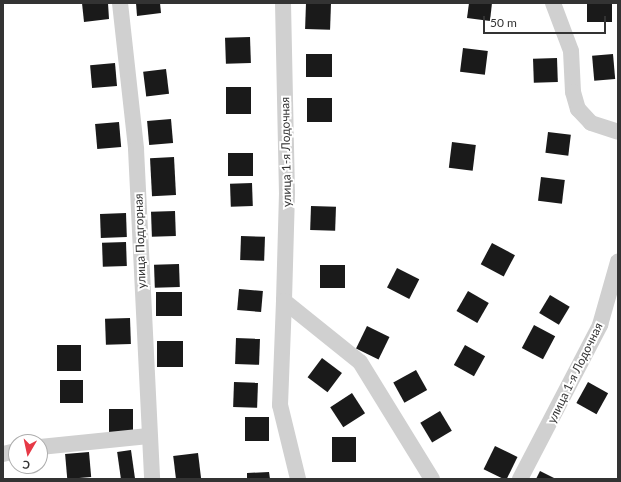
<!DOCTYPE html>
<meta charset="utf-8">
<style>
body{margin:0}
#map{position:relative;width:621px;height:482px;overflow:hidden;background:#fff;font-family:Lato,sans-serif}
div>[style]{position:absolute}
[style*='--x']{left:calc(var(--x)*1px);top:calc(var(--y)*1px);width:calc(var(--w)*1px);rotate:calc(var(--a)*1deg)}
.building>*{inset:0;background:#1a1a1a;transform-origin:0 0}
.minor>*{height:16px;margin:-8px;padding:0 8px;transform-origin:8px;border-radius:8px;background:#d0d0d0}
span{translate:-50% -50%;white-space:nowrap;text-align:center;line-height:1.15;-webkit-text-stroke:4px #fff;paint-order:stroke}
.street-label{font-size:12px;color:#333}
.frame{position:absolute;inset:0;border:4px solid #333;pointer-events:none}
.north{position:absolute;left:8px;top:434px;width:40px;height:40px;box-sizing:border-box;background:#fff;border:1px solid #adadad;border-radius:50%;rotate:189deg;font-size:11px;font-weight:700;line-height:16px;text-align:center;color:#333}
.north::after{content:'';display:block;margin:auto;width:14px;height:18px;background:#e63946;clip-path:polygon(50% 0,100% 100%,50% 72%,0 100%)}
.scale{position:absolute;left:483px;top:16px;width:123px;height:18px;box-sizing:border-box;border:2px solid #333;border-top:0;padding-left:5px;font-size:12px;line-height:14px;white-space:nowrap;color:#333;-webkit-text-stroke:3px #fff;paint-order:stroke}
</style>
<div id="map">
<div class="building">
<i style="clip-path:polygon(82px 3px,108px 3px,109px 19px,84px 22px)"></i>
<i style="clip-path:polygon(136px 3px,160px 3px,161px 13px,137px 16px)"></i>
<i style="left:306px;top:3px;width:25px;height:26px;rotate:2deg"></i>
<i style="clip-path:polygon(469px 3px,492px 3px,490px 21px,467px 18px)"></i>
<i style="left:587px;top:3px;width:25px;height:19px"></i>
<i style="left:250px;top:37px;width:26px;height:25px;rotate:88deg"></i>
<i style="left:463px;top:48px;width:25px;height:24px;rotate:7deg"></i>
<i style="left:306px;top:54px;width:26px;height:23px"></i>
<i style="left:613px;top:54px;width:25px;height:21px;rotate:85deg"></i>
<i style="left:557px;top:58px;width:24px;height:24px;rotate:88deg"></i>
<i style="left:115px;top:63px;width:23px;height:25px;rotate:85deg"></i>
<i style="left:166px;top:69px;width:25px;height:23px;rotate:83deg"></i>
<i style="left:226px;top:87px;width:25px;height:27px"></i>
<i style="left:307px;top:98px;width:25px;height:24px"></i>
<i style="left:171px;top:119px;width:24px;height:24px;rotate:85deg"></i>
<i style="left:119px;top:122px;width:25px;height:24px;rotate:85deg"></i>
<i style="left:548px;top:132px;width:23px;height:21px;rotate:7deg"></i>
<i style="left:452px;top:142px;width:24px;height:26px;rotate:7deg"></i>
<i style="left:228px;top:153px;width:25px;height:23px"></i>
<i style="left:174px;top:157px;width:38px;height:24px;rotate:87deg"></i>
<i style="left:541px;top:177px;width:24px;height:24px;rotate:7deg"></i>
<i style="left:252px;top:183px;width:23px;height:22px;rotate:88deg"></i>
<i style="left:311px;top:206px;width:25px;height:24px;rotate:2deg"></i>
<i style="left:175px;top:211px;width:25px;height:24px;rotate:88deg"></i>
<i style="left:126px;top:213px;width:24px;height:26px;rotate:88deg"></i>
<i style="left:241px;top:236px;width:24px;height:24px;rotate:2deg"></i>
<i style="left:126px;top:242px;width:24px;height:24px;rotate:88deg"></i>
<i style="left:492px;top:243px;width:26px;height:24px;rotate:28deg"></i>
<i style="left:179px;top:264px;width:23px;height:25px;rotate:88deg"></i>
<i style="left:320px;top:265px;width:25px;height:23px"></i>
<i style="left:397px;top:268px;width:25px;height:22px;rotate:27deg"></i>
<i style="left:239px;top:289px;width:24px;height:21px;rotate:5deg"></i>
<i style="left:468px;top:291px;width:24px;height:23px;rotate:30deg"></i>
<i style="left:182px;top:292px;width:24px;height:26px;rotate:90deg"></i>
<i style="left:550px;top:295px;width:23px;height:21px;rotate:31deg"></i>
<i style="left:130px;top:318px;width:26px;height:25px;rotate:88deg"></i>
<i style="left:534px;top:325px;width:24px;height:26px;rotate:28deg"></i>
<i style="left:367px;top:326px;width:25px;height:25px;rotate:26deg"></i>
<i style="left:236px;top:338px;width:24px;height:26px;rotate:2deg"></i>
<i style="left:157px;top:341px;width:26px;height:26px"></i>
<i style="left:57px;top:345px;width:24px;height:26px"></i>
<i style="left:465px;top:345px;width:23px;height:23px;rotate:29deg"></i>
<i style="left:322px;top:358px;width:25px;height:24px;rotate:37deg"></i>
<i style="left:416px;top:370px;width:23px;height:26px;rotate:61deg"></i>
<i style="left:83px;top:380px;width:23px;height:23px;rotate:90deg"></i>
<i style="left:234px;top:382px;width:24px;height:25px;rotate:2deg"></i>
<i style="left:588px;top:382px;width:23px;height:24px;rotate:29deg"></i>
<i style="left:352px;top:393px;width:24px;height:26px;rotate:57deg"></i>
<i style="left:109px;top:409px;width:24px;height:24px"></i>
<i style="left:440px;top:411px;width:23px;height:23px;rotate:59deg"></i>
<i style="left:245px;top:417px;width:24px;height:24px"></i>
<i style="left:332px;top:437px;width:24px;height:25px"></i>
<i style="left:495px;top:446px;width:25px;height:26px;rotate:26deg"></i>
<i style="left:131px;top:450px;width:29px;height:14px;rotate:82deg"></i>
<i style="left:89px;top:452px;width:25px;height:24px;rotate:85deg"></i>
<i style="left:198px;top:453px;width:26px;height:25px;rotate:83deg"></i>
<i style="clip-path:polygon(540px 471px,556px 479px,536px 479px)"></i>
<i style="clip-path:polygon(269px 472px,270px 479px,247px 479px,247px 473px)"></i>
</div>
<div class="minor">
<i style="--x:120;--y:3;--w:147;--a:83.7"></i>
<i style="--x:136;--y:149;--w:330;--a:87.2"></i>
<i style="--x:283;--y:3;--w:190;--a:88.8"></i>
<i style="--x:287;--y:193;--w:108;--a:91.6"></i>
<i style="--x:284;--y:301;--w:97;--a:38.8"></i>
<i style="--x:360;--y:362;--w:137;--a:58.4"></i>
<i style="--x:553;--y:3;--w:51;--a:69.4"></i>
<i style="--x:571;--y:51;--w:41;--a:87.2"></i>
<i style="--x:573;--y:92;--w:18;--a:74"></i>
<i style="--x:578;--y:109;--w:19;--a:47"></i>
<i style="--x:591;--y:123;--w:28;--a:18"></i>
<i style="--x:284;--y:301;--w:104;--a:92.2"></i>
<i style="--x:280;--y:405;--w:76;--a:76.3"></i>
<i style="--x:40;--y:447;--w:109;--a:-5.8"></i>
<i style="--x:3;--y:454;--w:13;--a:-13"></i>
<i style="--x:520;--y:479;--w:174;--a:-62.5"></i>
<i style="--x:600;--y:325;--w:66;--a:-74.1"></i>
</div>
<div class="street-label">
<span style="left:286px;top:152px;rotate:-91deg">улица 1-я Лодочная</span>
<span style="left:140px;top:241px;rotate:-92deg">улица Подгорная</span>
<span style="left:575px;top:373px;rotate:-64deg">улица 1-я Лодочная</span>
</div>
<div class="frame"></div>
<div class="north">С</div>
<div class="scale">50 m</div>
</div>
